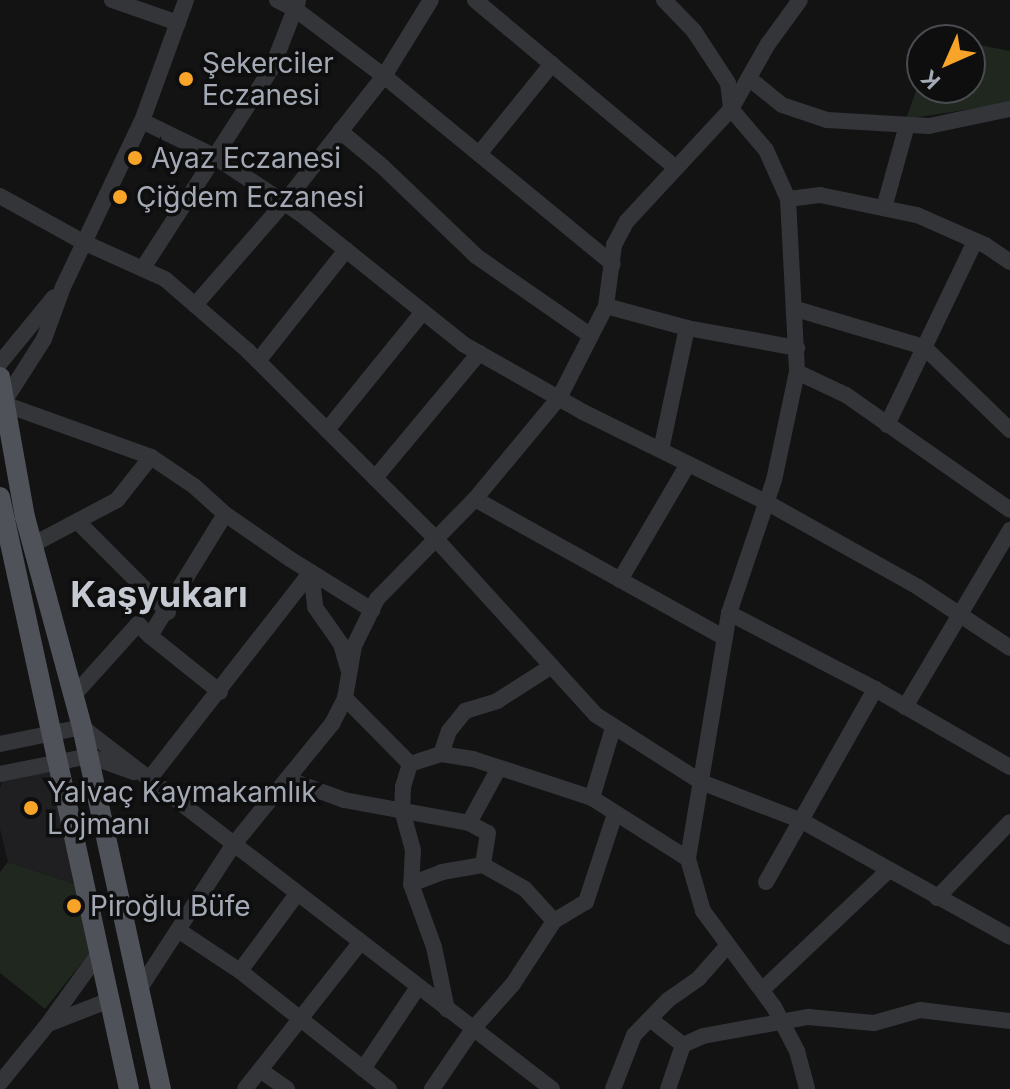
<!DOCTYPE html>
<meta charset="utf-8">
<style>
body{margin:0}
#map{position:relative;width:1010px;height:1089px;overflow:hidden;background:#131314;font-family:Inter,sans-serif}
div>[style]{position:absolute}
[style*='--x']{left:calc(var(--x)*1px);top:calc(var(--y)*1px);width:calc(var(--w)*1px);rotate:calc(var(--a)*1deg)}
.built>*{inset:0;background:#1f1f21}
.green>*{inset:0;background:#1f271f}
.minor>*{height:16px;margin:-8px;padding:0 8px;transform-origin:8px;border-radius:8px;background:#333539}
.major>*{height:20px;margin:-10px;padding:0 10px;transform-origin:10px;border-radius:10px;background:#4f5259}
.dots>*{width:22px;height:22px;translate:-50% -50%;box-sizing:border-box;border:4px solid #0e0e0f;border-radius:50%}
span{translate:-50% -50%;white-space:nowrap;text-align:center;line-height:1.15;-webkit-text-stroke:7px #0e0e0f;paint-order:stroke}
.poi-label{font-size:28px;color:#a4aab5}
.left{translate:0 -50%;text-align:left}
.district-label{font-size:36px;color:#c5c9d1;font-weight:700}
.north{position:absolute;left:906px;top:24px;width:80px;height:80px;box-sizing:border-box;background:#0e0e0f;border:2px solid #4a4c51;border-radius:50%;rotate:225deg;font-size:22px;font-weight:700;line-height:32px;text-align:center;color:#a4aab5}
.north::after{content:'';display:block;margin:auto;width:28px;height:36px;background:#f7a428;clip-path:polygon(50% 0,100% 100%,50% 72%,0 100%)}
</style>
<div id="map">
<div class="built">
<i style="clip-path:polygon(54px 766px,78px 885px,8px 862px,0 829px,0 788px,4px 776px)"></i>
</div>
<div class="green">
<i style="clip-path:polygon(970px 43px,1010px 51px,1010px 103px,906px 119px,922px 74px,922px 88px,970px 88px)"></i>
<i style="clip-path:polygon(8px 862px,78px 885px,91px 951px,45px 1009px,0 973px,0 872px)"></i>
</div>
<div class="minor">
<i style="--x:112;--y:0;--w:70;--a:19.2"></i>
<i style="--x:277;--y:0;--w:20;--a:27"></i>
<i style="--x:295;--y:9;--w:111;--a:37"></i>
<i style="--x:384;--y:76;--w:296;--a:39.4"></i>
<i style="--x:475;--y:0;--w:262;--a:39.9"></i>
<i style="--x:664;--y:0;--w:43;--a:45.9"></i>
<i style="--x:694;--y:31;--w:62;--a:56.8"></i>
<i style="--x:728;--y:83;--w:26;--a:83"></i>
<i style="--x:731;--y:109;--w:54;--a:49.5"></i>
<i style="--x:766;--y:150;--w:54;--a:65.8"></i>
<i style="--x:788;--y:199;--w:173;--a:87"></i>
<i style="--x:797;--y:372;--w:110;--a:102"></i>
<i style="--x:774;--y:480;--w:140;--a:108.7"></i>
<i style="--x:729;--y:613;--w:249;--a:99.5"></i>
<i style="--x:688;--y:859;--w:54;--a:73.9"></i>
<i style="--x:703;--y:911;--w:119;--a:53.5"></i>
<i style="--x:774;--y:1007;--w:50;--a:62.4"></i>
<i style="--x:797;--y:1051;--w:39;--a:75"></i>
<i style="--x:750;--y:79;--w:41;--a:39.1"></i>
<i style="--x:782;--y:105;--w:47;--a:18.4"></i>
<i style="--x:827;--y:120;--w:102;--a:3.4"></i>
<i style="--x:929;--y:126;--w:83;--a:-11.9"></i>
<i style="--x:142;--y:121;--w:80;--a:25.9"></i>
<i style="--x:214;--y:156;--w:105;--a:33.7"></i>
<i style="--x:301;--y:214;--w:208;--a:38.7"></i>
<i style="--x:463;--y:344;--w:138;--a:29.5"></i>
<i style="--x:583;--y:412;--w:204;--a:26.2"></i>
<i style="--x:766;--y:502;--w:174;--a:29.2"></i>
<i style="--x:918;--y:587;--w:110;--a:33.5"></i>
<i style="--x:340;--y:131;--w:56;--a:39.9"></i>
<i style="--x:383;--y:167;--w:129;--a:43.7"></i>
<i style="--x:476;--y:256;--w:140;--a:34.8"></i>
<i style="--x:479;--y:154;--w:116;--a:-51"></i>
<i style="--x:0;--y:196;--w:95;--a:29"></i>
<i style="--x:83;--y:242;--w:90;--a:24.3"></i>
<i style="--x:165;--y:279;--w:110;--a:40.9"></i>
<i style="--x:248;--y:351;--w:264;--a:45"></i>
<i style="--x:435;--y:538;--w:239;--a:47.7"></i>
<i style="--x:596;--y:715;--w:125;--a:32.5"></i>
<i style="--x:701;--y:782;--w:108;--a:21.1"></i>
<i style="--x:802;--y:821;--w:238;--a:29.1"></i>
<i style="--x:788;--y:199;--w:32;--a:-7"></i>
<i style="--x:820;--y:195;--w:99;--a:11.7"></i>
<i style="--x:917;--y:215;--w:74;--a:23.8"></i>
<i style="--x:985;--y:245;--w:30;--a:34"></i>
<i style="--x:884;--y:208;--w:86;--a:-74.5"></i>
<i style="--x:143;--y:268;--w:238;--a:-57.2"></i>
<i style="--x:272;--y:68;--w:72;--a:-68.8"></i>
<i style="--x:195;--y:305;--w:135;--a:-48.9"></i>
<i style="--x:284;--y:203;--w:162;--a:-51.8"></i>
<i style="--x:384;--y:76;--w:89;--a:-58.3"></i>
<i style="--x:606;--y:306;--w:84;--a:15.2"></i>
<i style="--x:687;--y:328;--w:112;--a:10.3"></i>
<i style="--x:796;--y:309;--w:134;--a:16.5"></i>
<i style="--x:924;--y:347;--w:120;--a:44"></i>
<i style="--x:258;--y:361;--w:142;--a:-51.6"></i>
<i style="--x:0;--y:363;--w:85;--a:-50.7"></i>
<i style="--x:797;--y:372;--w:54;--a:25.1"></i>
<i style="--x:846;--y:395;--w:200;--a:35"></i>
<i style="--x:4;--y:404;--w:156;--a:19.8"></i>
<i style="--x:151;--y:457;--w:52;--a:34"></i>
<i style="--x:194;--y:486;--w:42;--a:42.1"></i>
<i style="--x:225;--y:514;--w:79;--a:34.7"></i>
<i style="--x:290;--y:559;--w:97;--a:31.9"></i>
<i style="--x:0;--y:408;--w:82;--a:-57.5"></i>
<i style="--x:44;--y:339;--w:55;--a:-69.9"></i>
<i style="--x:63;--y:287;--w:184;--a:-64.6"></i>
<i style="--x:142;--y:121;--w:129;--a:-70"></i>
<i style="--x:887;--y:425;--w:204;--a:-64.4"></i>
<i style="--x:327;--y:430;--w:152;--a:-50.9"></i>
<i style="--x:661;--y:450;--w:125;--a:-78"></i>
<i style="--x:375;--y:478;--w:163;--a:-50.2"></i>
<i style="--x:475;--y:499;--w:286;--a:29.1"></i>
<i style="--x:79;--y:523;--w:126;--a:45"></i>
<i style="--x:32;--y:545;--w:96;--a:-27.9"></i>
<i style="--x:117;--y:500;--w:55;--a:-51.7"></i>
<i style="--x:311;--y:572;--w:35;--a:83"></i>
<i style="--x:315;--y:607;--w:45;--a:54.9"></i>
<i style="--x:341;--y:644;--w:26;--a:74"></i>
<i style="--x:620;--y:580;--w:134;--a:-59.6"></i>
<i style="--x:729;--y:613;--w:165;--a:27.5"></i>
<i style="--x:875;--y:689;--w:156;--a:30"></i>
<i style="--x:220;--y:692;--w:90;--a:-141.3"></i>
<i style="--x:150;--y:636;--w:143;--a:-58.4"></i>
<i style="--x:74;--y:695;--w:96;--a:-48"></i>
<i style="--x:138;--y:624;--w:17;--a:45"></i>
<i style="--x:345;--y:698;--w:93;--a:45.4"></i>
<i style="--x:410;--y:764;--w:24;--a:107"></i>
<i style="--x:403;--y:787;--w:23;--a:92"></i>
<i style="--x:402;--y:810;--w:41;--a:74.6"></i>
<i style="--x:413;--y:850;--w:34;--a:93"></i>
<i style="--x:411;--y:884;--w:67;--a:69.9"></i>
<i style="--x:434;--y:947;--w:64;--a:78.3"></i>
<i style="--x:905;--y:707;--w:206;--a:-59.3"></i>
<i style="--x:0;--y:744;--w:84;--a:-11.7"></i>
<i style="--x:82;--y:727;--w:593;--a:37.6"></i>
<i style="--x:441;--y:754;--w:24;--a:-71"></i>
<i style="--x:449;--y:731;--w:26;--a:-51"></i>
<i style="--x:465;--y:711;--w:34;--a:-17"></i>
<i style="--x:497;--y:701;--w:65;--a:-32.5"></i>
<i style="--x:410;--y:764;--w:33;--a:-18"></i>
<i style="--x:441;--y:754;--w:32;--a:9"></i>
<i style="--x:473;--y:759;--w:125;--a:18.1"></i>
<i style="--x:592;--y:798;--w:114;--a:32.4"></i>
<i style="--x:0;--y:774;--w:91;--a:-11.4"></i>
<i style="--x:89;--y:756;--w:48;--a:19.6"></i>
<i style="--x:150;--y:778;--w:261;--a:-52"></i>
<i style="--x:287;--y:779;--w:61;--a:20.2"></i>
<i style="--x:344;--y:800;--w:127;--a:10.4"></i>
<i style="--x:469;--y:823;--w:21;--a:28"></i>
<i style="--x:488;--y:833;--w:32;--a:99"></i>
<i style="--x:592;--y:798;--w:73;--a:-73.3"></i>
<i style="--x:469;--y:823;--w:63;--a:-61.4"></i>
<i style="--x:766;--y:882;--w:222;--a:-60.5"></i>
<i style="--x:411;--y:884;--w:33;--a:-21"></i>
<i style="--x:442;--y:872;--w:42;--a:-9.7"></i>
<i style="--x:483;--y:865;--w:48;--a:29.7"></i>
<i style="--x:525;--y:889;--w:43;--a:47.8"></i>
<i style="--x:937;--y:898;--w:105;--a:-46.2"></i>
<i style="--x:178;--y:930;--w:74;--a:33.5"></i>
<i style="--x:240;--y:971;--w:190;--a:38.4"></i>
<i style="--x:99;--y:953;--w:87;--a:125.7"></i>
<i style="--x:48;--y:1024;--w:66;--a:-21.2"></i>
<i style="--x:240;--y:971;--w:96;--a:-53.5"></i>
<i style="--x:140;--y:988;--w:172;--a:-56.9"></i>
<i style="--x:234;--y:844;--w:155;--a:-50.8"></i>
<i style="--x:332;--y:724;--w:29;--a:-63"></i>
<i style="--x:345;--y:698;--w:53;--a:-80.2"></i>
<i style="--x:354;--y:646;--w:52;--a:-63.9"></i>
<i style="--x:377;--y:599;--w:140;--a:-45.6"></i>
<i style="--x:475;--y:499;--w:131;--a:-50.3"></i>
<i style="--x:559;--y:398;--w:103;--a:-62.9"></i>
<i style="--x:606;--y:306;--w:62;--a:-82.5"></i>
<i style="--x:614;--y:245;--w:27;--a:-62"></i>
<i style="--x:627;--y:221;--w:153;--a:-47.1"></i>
<i style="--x:731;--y:109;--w:75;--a:-60.4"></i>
<i style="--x:768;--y:44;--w:54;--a:-54"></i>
<i style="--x:762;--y:990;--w:173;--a:-43.4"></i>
<i style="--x:650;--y:1019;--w:42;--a:38.2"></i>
<i style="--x:363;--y:1069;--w:99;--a:-56.1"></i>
<i style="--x:260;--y:1070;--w:33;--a:35"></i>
<i style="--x:0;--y:1083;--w:76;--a:-50.9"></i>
<i style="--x:245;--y:1089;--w:186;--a:-51.8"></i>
<i style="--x:432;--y:1089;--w:73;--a:-55.7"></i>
<i style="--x:473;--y:1029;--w:60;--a:-48.4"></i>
<i style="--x:513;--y:984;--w:75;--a:-56.9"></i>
<i style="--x:554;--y:921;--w:37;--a:-31"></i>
<i style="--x:586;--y:902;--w:93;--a:-71.8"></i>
<i style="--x:613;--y:1089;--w:58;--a:-68.7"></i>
<i style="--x:634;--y:1035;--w:49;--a:-45.8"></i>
<i style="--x:668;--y:1000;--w:38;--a:-35"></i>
<i style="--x:699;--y:978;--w:44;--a:-48.7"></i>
<i style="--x:668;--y:1089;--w:46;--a:-71.2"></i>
<i style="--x:683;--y:1045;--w:22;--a:-24"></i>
<i style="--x:703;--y:1036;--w:107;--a:-10.3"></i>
<i style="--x:808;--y:1017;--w:66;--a:5.2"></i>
<i style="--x:874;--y:1023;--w:48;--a:-15.8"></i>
<i style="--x:920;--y:1010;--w:91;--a:7"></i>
</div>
<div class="major">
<i style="--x:0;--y:377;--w:142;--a:79.9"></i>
<i style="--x:25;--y:517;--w:218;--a:74.8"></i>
<i style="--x:82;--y:727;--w:371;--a:77.7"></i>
<i style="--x:0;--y:497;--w:606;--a:77.71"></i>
</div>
<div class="dots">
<i style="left:186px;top:79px;background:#f7a428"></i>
<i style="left:135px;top:158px;background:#f7a428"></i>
<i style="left:120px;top:197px;background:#f7a428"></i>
<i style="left:31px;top:808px;background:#f7a428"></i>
<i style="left:74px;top:906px;background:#f7a428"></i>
</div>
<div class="poi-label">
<span class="left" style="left:202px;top:79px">Şekerciler<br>Eczanesi</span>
<span class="left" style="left:151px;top:158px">Ayaz Eczanesi</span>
<span class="left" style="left:136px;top:197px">Çiğdem Eczanesi</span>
<span class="left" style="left:47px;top:808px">Yalvaç Kaymakamlık<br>Lojmanı</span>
<span class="left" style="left:90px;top:906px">Piroğlu Büfe</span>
</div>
<div class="district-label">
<span style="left:159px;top:595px">Kaşyukarı</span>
</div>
<div class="north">K</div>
</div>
